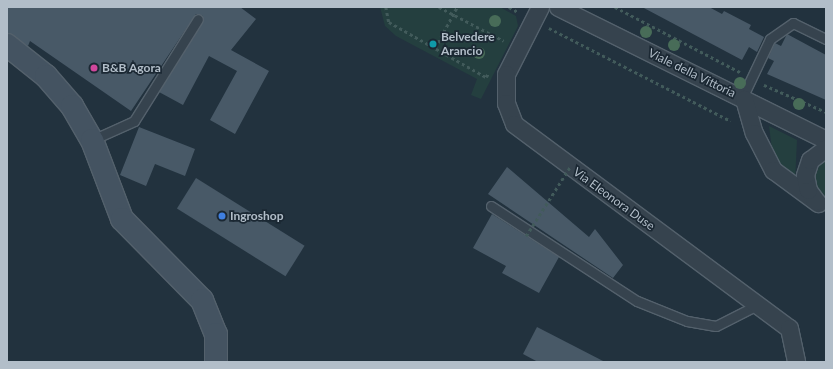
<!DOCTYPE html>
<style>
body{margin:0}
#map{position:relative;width:833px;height:369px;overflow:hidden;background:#22323e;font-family:Lato,sans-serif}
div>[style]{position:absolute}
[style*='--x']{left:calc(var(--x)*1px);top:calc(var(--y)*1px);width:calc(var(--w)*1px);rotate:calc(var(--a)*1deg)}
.green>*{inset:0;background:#243f3f}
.building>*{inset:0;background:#485967;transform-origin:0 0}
.path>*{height:2.5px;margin-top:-1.25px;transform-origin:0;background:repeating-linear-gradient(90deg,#425b5b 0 3px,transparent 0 6px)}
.roads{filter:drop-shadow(1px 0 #54616c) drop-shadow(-1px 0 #54616c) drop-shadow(0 1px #54616c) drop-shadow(0 -1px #54616c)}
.lane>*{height:9px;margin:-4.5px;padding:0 4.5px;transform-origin:4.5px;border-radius:4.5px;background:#36434e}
.street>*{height:17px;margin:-8.5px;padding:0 8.5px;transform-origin:8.5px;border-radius:8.5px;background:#36434e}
.secondary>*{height:22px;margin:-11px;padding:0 11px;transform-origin:11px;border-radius:11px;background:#445361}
.path-bridge>*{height:2.5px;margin-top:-1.25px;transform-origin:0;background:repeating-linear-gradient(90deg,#425b5b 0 3px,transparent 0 6px)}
.trees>*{width:12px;height:12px;margin:-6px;border-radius:50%;background:#486c58}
.dots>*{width:11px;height:11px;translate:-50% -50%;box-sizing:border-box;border:2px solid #1b2833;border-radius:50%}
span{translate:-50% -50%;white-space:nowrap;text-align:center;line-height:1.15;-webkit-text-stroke:3.5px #1b2833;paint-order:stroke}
.poi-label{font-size:12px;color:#b2bec9;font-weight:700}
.left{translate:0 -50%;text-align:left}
.street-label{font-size:12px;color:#b2bec9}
.frame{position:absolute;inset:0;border:8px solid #b2bec9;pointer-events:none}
</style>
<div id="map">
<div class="green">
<i style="clip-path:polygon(380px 7px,500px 7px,516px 16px,518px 26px,481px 99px,471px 95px,477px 79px,396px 36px,385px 26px)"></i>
<i style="clip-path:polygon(769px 126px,797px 140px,795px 182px,791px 181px,773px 157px)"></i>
<i style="clip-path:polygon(826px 159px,826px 200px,819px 193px,815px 178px,820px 163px)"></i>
</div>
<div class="building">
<i style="clip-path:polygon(7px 7px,240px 7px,256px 19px,231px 50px,269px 71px,235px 134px,210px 120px,237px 71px,209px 56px,183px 105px,159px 92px,203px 22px,203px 16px,196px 14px,131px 111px,30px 41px,28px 46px,7px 33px)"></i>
<i style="clip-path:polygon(642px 7px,709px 7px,722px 14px,724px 11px,751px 25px,749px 29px,764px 37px,757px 52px,749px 47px,742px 60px)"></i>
<i style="clip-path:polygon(787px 34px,826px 55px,826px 100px,767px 74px,774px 61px,768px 58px,775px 43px,781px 46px)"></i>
<i style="clip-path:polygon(139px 127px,195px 149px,185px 176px,155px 164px,146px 186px,120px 175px)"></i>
<i style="clip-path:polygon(507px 167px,589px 237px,595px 229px,623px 265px,613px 278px,488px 194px)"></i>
<i style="left:196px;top:178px;width:128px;height:36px;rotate:32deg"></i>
<i style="clip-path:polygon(492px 214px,559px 257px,539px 293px,502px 273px,506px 266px,473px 248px)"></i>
<i style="clip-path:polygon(537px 327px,605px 362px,538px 362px,523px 354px)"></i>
</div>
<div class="path">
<i style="--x:386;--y:7;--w:15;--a:79"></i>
<i style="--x:389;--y:22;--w:112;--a:29.6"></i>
<i style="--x:486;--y:77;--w:4;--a:-56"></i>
<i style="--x:439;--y:7;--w:73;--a:27.6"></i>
<i style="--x:509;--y:7;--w:10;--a:29"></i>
<i style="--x:615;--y:7;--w:141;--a:27.5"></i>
<i style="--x:549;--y:28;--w:204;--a:27.1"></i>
<i style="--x:435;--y:48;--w:47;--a:-61.8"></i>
<i style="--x:764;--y:85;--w:68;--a:23.5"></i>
</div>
<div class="roads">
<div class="lane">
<i style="--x:742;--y:98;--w:65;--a:-64.6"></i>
<i style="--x:770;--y:39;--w:28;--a:-35"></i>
<i style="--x:793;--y:23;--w:37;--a:26"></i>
<i style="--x:92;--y:140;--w:46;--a:-24.3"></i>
<i style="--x:134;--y:121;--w:120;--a:-57.9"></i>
<i style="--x:491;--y:206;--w:174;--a:33.1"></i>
<i style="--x:637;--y:301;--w:54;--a:21.8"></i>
<i style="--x:687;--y:321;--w:29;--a:10"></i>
<i style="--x:716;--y:326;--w:48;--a:-27.1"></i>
</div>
<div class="street">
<i style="--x:540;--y:7;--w:75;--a:116.9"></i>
<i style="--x:506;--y:74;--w:29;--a:90"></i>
<i style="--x:506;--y:103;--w:22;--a:69"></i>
<i style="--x:514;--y:124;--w:342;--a:36.6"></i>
<i style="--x:789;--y:328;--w:35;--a:78"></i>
<i style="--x:558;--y:7;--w:299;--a:26.4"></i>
<i style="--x:744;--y:99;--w:35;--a:74"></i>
<i style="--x:754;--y:133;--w:42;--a:62.8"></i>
<i style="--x:773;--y:170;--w:56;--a:36.3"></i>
<i style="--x:816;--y:201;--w:14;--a:-126"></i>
<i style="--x:808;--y:190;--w:15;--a:-101"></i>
<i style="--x:805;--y:175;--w:16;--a:-72"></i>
<i style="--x:810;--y:160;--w:20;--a:-37"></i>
</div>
<div class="secondary">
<i style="--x:7;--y:45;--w:50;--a:38.5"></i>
<i style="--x:46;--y:76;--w:40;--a:49"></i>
<i style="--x:72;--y:106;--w:39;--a:60"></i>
<i style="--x:92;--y:140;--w:85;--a:69.2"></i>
<i style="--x:122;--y:219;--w:114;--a:45.4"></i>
<i style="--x:202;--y:300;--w:37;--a:68"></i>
<i style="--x:216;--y:334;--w:28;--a:90"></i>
</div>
</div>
<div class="path-bridge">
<i style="--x:526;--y:236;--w:82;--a:-57.5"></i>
</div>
<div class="trees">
<i style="left:495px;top:21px"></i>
<i style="left:646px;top:32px"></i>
<i style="left:674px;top:45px"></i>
<i style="left:479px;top:53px"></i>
<i style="left:740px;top:83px"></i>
<i style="left:799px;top:104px"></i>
</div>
<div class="dots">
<i style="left:433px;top:44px;background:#0f9aa8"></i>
<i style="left:94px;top:68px;background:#d1479c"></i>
<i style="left:222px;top:216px;background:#3f7fe0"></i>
</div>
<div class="poi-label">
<span class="left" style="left:441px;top:44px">Belvedere<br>Arancio</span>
<span class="left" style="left:102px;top:68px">B&amp;B Agora</span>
<span class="left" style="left:230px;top:216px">Ingroshop</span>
</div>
<div class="street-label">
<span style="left:692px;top:73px;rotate:26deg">Viale della Vittoria</span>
<span style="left:614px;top:199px;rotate:36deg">Via Eleonora Duse</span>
</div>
<div class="frame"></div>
</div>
